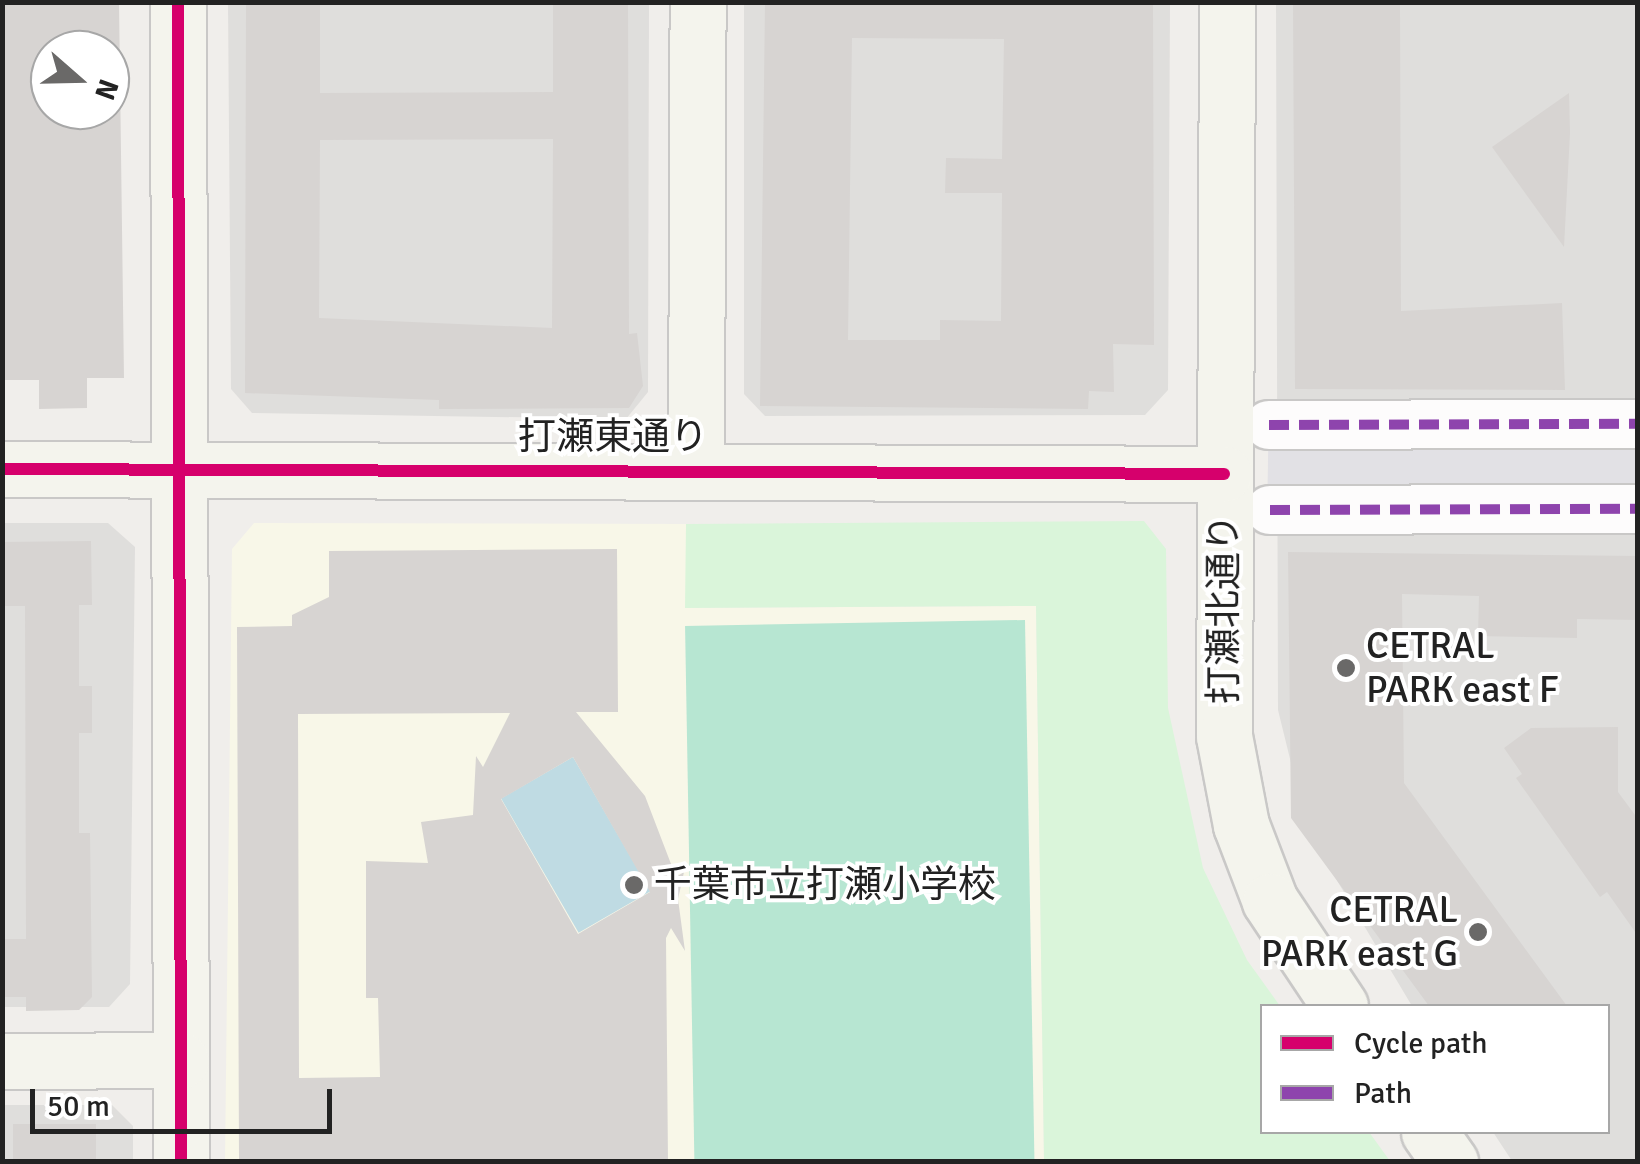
<!DOCTYPE html>
<meta charset="utf-8">
<style>
body{margin:0}
#map{position:relative;width:1640px;height:1164px;overflow:hidden;background:#f0eeeb;font-family:Signika,"Noto Sans JP",sans-serif}
div>[style]{position:absolute}
[style*='--x']{left:calc(var(--x)*1px);top:calc(var(--y)*1px);width:calc(var(--w)*1px);rotate:calc(var(--a)*1deg)}
.residential>*{inset:0;background:#dfdedc}
.education>*{inset:0;background:#f8f7e8}
.park>*{inset:0;background:#daf5da}
.pitch>*{inset:0;background:#b7e6d2;transform-origin:0 0}
.plaza>*{inset:0;background:#e2e1e5;transform-origin:0 0}
.water>*{inset:0;background:#bfdbe3;transform-origin:0 0}
.building>*{inset:0;background:#d7d4d2;transform-origin:0 0}
.roads{filter:drop-shadow(2px 0 #c9c8c7) drop-shadow(-2px 0 #c9c8c7) drop-shadow(0 2px #c9c8c7) drop-shadow(0 -2px #c9c8c7)}
.street>*{height:48px;margin:-24px;padding:0 24px;transform-origin:24px;border-radius:24px;background:#fdfcfc}
.secondary>*{height:55px;margin:-27.5px;padding:0 27.5px;transform-origin:27.5px;border-radius:27.5px;background:#f4f4ed}
.quiet>*{height:10px;margin-top:-5px;transform-origin:0;background:repeating-linear-gradient(90deg,#8e44ad 0 20px,transparent 0 30px)}
.cycleway>*{height:12px;margin:-6px;padding:0 6px;transform-origin:6px;border-radius:6px;background:#d6006c}
.dots>*{width:28px;height:28px;translate:-50% -50%;box-sizing:border-box;border:5px solid #fff;border-radius:50%}
span{translate:-50% -50%;white-space:nowrap;text-align:center;line-height:1.15;-webkit-text-stroke:8px #fff;paint-order:stroke}
.street-label{font-size:38px;color:#222}
.poi-label{font-size:38px;color:#222}
.left{translate:0 -50%;text-align:left}
.right{translate:-100% -50%;text-align:right}
.frame{position:absolute;inset:0;border:5px solid #222;pointer-events:none}
.legend{position:absolute;left:1260px;top:1004px;width:350px;height:130px;box-sizing:border-box;background:#fff;border:2px solid #a7a7a7;margin:0;padding:12px 18px;list-style:none;font-size:30px;color:#222}
.legend li{display:flex;align-items:center;gap:20px;height:50px}
.legend b{width:50px;border:2px solid #a7a7a7}
.north{position:absolute;left:30px;top:30px;width:100px;height:100px;box-sizing:border-box;background:#fff;border:2px solid #a7a7a7;border-radius:50%;rotate:110deg;font-size:28px;font-weight:700;line-height:40px;text-align:center;color:#222}
.north::after{content:'';display:block;margin:auto;width:35px;height:45px;background:#6a6968;clip-path:polygon(50% 0,100% 100%,50% 72%,0 100%)}
.scale{position:absolute;left:30px;top:1089px;width:302px;height:45px;box-sizing:border-box;border:5px solid #222;border-top:0;padding-left:12px;font-size:30px;line-height:35px;white-space:nowrap;color:#222;-webkit-text-stroke:8px #fff;paint-order:stroke}
</style>
<div id="map">
<div class="residential">
<i style="clip-path:polygon(228px 3px,649px 3px,648px 392px,626px 419px,252px 413px,231px 389px)"></i>
<i style="clip-path:polygon(744px 3px,1170px 3px,1168px 390px,1145px 415px,765px 416px,744px 394px)"></i>
<i style="clip-path:polygon(1276px 3px,1637px 3px,1637px 1161px,1512px 1161px,1493px 1132px,1608px 1132px,1608px 1006px,1412px 1006px,1308px 832px,1278px 710px)"></i>
<i style="clip-path:polygon(2px 523px,108px 523px,135px 547px,130px 984px,109px 1007px,3px 1007px)"></i>
<i style="clip-path:polygon(3px 1105px,112px 1105px,133px 1126px,133px 1161px,3px 1162px)"></i>
</div>
<div class="education">
<i style="clip-path:polygon(254px 523px,686px 524px,686px 608px,1036px 606px,1044px 1161px,225px 1162px,232px 549px)"></i>
</div>
<div class="park">
<i style="clip-path:polygon(1144px 521px,1166px 549px,1168px 708px,1203px 868px,1247px 960px,1280px 1006px,1262px 1006px,1262px 1132px,1369px 1132px,1390px 1161px,1044px 1161px,1036px 606px,685px 608px,686px 524px)"></i>
</div>
<div class="pitch">
<i style="left:1025px;top:620px;width:541px;height:340px;rotate:89deg"></i>
</div>
<div class="plaza">
<i style="left:1269px;top:403px;width:368px;height:116px;rotate:1deg"></i>
</div>
<div class="water">
<i style="left:573px;top:757px;width:155px;height:83px;rotate:60deg"></i>
</div>
<div class="building">
<i style="clip-path:polygon(evenodd,2px 2px,119px 2px,124px 378px,87px 378px,87px 408px,39px 409px,39px 380px,2px 380px,2px 2px,50px 50px,110px 50px,110px 110px,50px 110px,50px 50px)"></i>
<i style="clip-path:polygon(evenodd,246px 2px,320px 2px,320px 93px,553px 92px,553px 2px,628px 2px,629px 334px,637px 333px,643px 386px,629px 408px,439px 409px,439px 400px,245px 393px,246px 2px,553px 139px,552px 328px,319px 318px,320px 140px,553px 139px)"></i>
<i style="clip-path:polygon(evenodd,765px 2px,1153px 2px,1154px 345px,1113px 344px,1114px 392px,1089px 391px,1088px 409px,760px 406px,765px 2px,852px 38px,1004px 39px,1002px 159px,946px 158px,945px 193px,1002px 193px,1001px 321px,940px 320px,940px 340px,848px 340px,852px 38px)"></i>
<i style="clip-path:polygon(1293px 2px,1400px 2px,1401px 311px,1562px 303px,1565px 390px,1295px 389px)"></i>
<i style="clip-path:polygon(1569px 93px,1570px 133px,1564px 247px,1492px 147px)"></i>
<i style="clip-path:polygon(91px 541px,92px 605px,79px 605px,79px 686px,92px 686px,92px 733px,79px 733px,79px 833px,90px 833px,92px 997px,79px 1010px,26px 1011px,26px 997px,2px 997px,2px 939px,26px 939px,25px 606px,2px 606px,2px 542px)"></i>
<i style="clip-path:polygon(evenodd,617px 549px,618px 712px,576px 712px,645px 796px,676px 877px,684px 872px,678px 899px,685px 951px,671px 928px,666px 938px,668px 1162px,239px 1162px,237px 627px,292px 626px,292px 615px,329px 597px,329px 551px,617px 549px,510px 713px,483px 767px,476px 756px,473px 815px,421px 822px,428px 863px,366px 861px,366px 998px,378px 998px,380px 1077px,299px 1078px,298px 714px,510px 713px,617px 549px,573px 757px,650px 892px,578px 934px,501px 799px,573px 757px)"></i>
<i style="clip-path:polygon(1288px 552px,1638px 556px,1638px 620px,1577px 619px,1577px 638px,1478px 636px,1479px 596px,1402px 594px,1404px 783px,1567px 1006px,1429px 1006px,1291px 818px)"></i>
<i style="clip-path:polygon(1618px 727px,1618px 792px,1638px 819px,1638px 936px,1607px 892px,1600px 897px,1516px 778px,1522px 774px,1504px 748px,1531px 728px)"></i>
<i style="left:96px;top:1124px;width:38px;height:83px;rotate:90deg"></i>
</div>
<div class="roads">
<div class="street">
<i style="--x:1269;--y:425;--w:369;--a:-0.2"></i>
<i style="--x:1270;--y:510;--w:368;--a:-0.2"></i>
</div>
<div class="secondary">
<i style="--x:178;--y:2;--w:1160;--a:89.85"></i>
<i style="--x:1227;--y:2;--w:734;--a:90.23"></i>
<i style="--x:1224;--y:736;--w:91;--a:79.2"></i>
<i style="--x:1241;--y:825;--w:81;--a:69.1"></i>
<i style="--x:1270;--y:901;--w:126;--a:56.3"></i>
<i style="--x:696;--y:467;--w:465;--a:-89.8"></i>
<i style="--x:2;--y:469;--w:1222;--a:0.23"></i>
<i style="--x:2;--y:1061;--w:179;--a:-0.3"></i>
<i style="--x:1429;--y:1132;--w:37;--a:55"></i>
</div>
</div>
<div class="quiet">
<i style="--x:1269;--y:425;--w:369;--a:-0.2"></i>
<i style="--x:1270;--y:510;--w:368;--a:-0.2"></i>
</div>
<div class="cycleway">
<i style="--x:178;--y:2;--w:1160;--a:89.85"></i>
<i style="--x:2;--y:469;--w:1222;--a:0.23"></i>
</div>
<div class="dots">
<i style="left:1346px;top:668px;background:#6a6968"></i>
<i style="left:634px;top:885px;background:#6a6968"></i>
<i style="left:1478px;top:932px;background:#6a6968"></i>
</div>
<div class="street-label">
<span style="left:613px;top:437px">打瀬東通り</span>
<span style="left:1224px;top:609px;rotate:-90deg">打瀬北通り</span>
</div>
<div class="poi-label">
<span class="left" style="left:1366px;top:668px">CETRAL<br>PARK east F</span>
<span class="left" style="left:654px;top:885px">千葉市立打瀬小学校</span>
<span class="right" style="left:1458px;top:932px">CETRAL<br>PARK east G</span>
</div>
<div class="frame"></div>
<ul class="legend">
<li><b style="height:12px;background:#d6006c"></b>Cycle path</li>
<li><b style="height:12px;background:#8e44ad"></b>Path</li>
</ul>
<div class="north">N</div>
<div class="scale">50 m</div>
</div>
